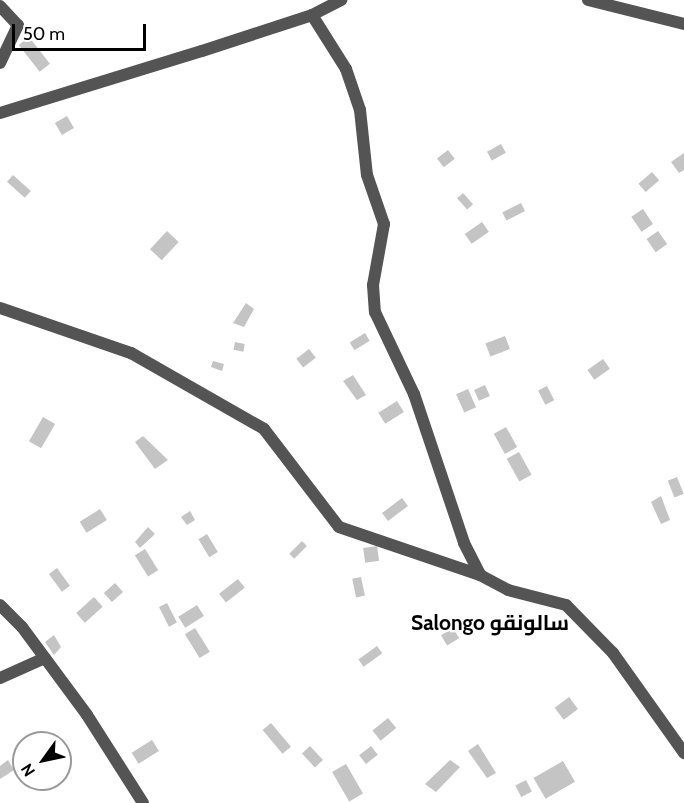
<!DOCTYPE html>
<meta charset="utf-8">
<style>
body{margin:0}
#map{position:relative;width:684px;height:803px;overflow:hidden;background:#fff;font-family:Cabin,Cairo,sans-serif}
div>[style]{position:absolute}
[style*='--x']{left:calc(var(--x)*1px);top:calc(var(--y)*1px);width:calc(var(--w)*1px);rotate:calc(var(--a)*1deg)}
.building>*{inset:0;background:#c4c4c4;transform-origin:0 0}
.minor>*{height:12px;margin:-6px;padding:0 6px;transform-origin:6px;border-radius:6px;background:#545454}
span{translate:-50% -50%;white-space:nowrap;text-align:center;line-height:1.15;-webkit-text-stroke:4.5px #fff;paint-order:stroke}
.quarter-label{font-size:21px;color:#000;font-weight:700}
.north{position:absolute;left:12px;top:731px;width:60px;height:60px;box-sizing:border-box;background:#fff;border:2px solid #999;border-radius:50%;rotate:237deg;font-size:16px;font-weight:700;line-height:24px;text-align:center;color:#000}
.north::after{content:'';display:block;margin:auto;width:21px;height:27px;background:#000;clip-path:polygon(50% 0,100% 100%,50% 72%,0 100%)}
.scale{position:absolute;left:12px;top:24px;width:134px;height:27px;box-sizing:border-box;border:3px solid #000;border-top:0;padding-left:8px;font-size:18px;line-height:21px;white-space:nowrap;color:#000;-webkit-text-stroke:4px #fff;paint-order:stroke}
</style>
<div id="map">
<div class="building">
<i style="left:29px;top:37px;width:34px;height:13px;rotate:52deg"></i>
<i style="left:67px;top:116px;width:14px;height:14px;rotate:60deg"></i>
<i style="left:501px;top:144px;width:10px;height:16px;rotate:61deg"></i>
<i style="left:448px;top:150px;width:11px;height:14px;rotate:52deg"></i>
<i style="clip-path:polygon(684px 153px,684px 170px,679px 173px,671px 162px)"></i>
<i style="left:652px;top:172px;width:11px;height:18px;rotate:49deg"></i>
<i style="left:13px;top:175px;width:24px;height:9px;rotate:42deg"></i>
<i style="left:463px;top:193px;width:15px;height:8px;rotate:48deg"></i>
<i style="left:521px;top:203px;width:9px;height:21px;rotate:63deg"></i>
<i style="left:643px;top:209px;width:18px;height:14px;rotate:56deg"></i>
<i style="left:482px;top:222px;width:12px;height:21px;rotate:55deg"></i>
<i style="left:167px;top:231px;width:16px;height:25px;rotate:43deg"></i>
<i style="left:658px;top:231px;width:16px;height:14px;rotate:55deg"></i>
<i style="clip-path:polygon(246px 303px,254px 309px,244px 327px,233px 323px)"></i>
<i style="left:365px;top:333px;width:9px;height:18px;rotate:58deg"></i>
<i style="left:505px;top:336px;width:14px;height:21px;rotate:69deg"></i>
<i style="left:235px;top:342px;width:10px;height:8px;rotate:11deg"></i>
<i style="left:309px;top:349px;width:11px;height:16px;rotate:52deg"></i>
<i style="left:603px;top:359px;width:12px;height:19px;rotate:55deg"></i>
<i style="clip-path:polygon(213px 361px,224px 364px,222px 371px,211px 367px)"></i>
<i style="clip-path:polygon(353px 375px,366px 395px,357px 400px,343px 381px)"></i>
<i style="left:485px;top:385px;width:12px;height:12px;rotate:66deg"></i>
<i style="left:547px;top:386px;width:16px;height:10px;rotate:63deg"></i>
<i style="left:468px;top:389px;width:20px;height:13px;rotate:66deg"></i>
<i style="left:397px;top:401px;width:13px;height:22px;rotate:58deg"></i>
<i style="left:43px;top:417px;width:14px;height:28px;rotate:30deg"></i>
<i style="left:506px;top:427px;width:23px;height:14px;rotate:61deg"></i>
<i style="clip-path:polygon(143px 436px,168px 460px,155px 469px,135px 442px)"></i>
<i style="left:519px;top:452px;width:26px;height:14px;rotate:61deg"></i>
<i style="left:677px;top:477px;width:18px;height:10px;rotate:68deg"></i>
<i style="clip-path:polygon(661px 496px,670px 520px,661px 524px,651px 502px)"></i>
<i style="left:402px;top:498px;width:10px;height:25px;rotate:53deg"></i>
<i style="left:100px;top:509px;width:13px;height:24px;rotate:58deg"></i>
<i style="clip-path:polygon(190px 511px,195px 520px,187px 525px,181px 517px)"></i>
<i style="clip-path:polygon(148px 527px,155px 534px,140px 548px,135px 542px)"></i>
<i style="left:207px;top:534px;width:21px;height:10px;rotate:59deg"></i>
<i style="left:302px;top:541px;width:7px;height:18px;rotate:45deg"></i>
<i style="left:377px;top:546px;width:15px;height:14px;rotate:82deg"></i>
<i style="left:145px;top:549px;width:25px;height:12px;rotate:58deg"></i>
<i style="left:57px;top:568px;width:22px;height:10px;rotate:54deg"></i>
<i style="left:361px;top:577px;width:19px;height:9px;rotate:78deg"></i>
<i style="left:238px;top:579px;width:11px;height:24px;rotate:52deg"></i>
<i style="left:115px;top:583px;width:12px;height:15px;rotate:48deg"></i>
<i style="left:94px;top:597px;width:13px;height:24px;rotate:48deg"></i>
<i style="left:167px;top:603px;width:22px;height:9px;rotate:63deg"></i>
<i style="left:197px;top:605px;width:13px;height:22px;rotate:58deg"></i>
<i style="left:195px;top:628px;width:28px;height:12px;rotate:58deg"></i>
<i style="left:453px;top:628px;width:12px;height:14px;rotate:59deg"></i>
<i style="clip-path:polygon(54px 635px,61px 647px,54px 655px,45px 642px)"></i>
<i style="left:377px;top:646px;width:9px;height:23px;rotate:54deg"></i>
<i style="left:569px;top:697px;width:15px;height:18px;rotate:53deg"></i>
<i style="left:388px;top:718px;width:13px;height:20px;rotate:51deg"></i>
<i style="left:271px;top:723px;width:31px;height:11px;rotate:50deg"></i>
<i style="left:152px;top:740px;width:13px;height:24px;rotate:58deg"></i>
<i style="clip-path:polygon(478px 744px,496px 773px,487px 778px,468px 751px)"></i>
<i style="left:310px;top:746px;width:19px;height:11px;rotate:47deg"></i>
<i style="left:371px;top:746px;width:11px;height:15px;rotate:52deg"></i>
<i style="clip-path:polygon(8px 760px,14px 770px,0 779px,0 766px)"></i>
<i style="clip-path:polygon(450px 760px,460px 767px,436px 792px,425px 784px)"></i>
<i style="left:563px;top:761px;width:24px;height:34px;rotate:60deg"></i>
<i style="left:346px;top:764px;width:34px;height:16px;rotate:60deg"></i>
<i style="left:526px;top:780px;width:13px;height:12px;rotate:63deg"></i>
</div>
<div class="minor">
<i style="--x:588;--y:0;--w:99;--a:14"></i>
<i style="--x:0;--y:6;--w:26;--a:47"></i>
<i style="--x:18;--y:25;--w:42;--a:115.3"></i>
<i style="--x:312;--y:15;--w:64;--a:57.8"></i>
<i style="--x:346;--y:69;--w:43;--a:71.1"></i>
<i style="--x:360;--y:110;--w:65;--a:83.9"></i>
<i style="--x:367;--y:175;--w:52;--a:70.9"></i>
<i style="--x:384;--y:224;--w:62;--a:100.2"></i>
<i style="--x:373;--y:285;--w:27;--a:86"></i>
<i style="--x:375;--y:312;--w:91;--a:64.6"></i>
<i style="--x:414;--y:394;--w:157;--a:71.4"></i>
<i style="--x:464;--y:543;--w:36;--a:63"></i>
<i style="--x:0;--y:113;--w:211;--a:-17.1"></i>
<i style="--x:202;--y:51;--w:116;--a:-18.1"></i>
<i style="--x:312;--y:15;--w:33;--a:-27"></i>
<i style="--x:0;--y:308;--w:139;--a:19"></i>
<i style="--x:131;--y:353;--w:153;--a:29.7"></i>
<i style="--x:264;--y:429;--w:123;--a:52.6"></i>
<i style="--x:339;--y:527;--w:149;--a:18.8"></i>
<i style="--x:480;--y:575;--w:32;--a:28"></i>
<i style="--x:508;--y:590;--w:60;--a:14.5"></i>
<i style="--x:566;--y:605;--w:67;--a:45.6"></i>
<i style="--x:613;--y:653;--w:123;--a:54.6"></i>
<i style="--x:0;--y:605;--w:31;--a:45"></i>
<i style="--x:22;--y:627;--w:109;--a:53.5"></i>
<i style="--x:87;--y:715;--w:104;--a:57.5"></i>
<i style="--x:0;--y:678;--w:49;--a:-24"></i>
</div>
<div class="quarter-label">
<span style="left:490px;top:623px">Salongo سالونقو</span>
</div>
<div class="north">N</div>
<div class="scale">50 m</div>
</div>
